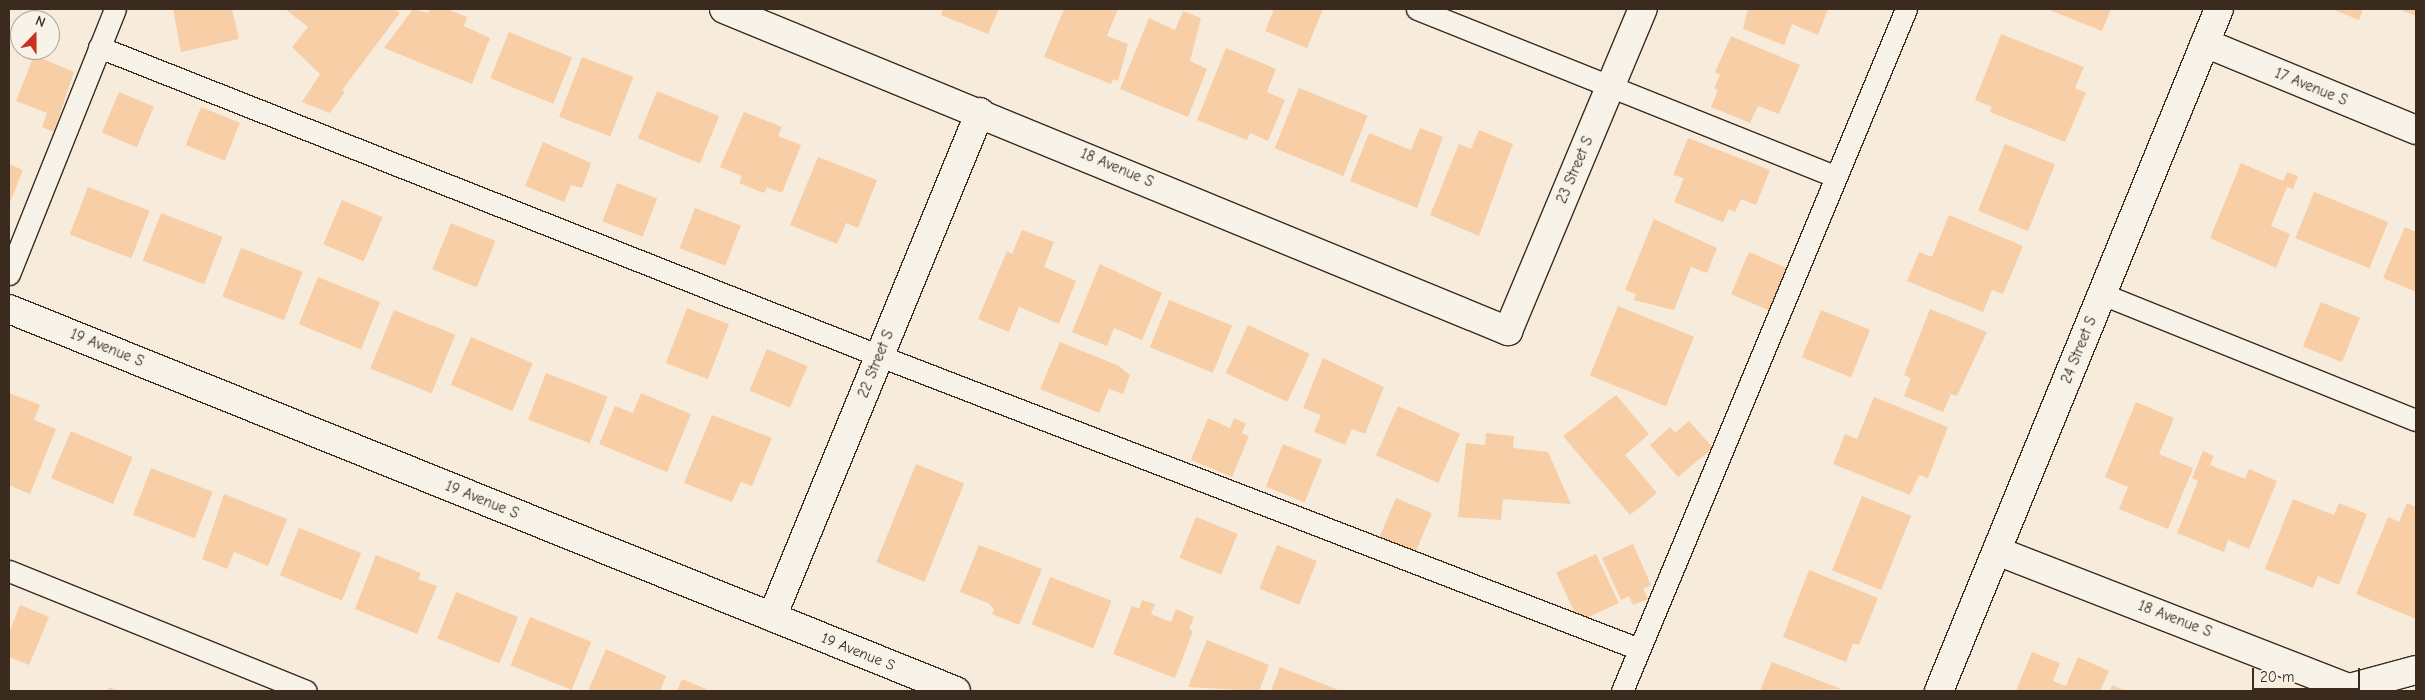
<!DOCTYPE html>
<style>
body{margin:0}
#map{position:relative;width:2425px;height:700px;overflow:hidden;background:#f7ecdb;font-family:"Comic Neue",sans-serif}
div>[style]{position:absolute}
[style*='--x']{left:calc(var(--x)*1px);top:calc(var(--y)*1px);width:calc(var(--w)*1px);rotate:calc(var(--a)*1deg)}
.building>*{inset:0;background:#f7cea6;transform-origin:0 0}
.roads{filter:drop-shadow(1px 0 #3b2a1e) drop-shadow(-1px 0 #3b2a1e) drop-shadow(0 1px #3b2a1e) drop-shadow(0 -1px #3b2a1e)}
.service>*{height:21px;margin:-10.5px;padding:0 10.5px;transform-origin:10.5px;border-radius:10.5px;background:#f7f3e8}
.minor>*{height:28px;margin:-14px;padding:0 14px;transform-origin:14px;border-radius:14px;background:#f7f3e8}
span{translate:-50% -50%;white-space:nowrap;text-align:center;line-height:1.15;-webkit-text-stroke:4px #f7f3e8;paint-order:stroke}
.street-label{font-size:15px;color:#3b2a1e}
.frame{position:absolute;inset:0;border:10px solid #3b2a1e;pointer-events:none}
.north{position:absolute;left:10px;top:10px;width:50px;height:50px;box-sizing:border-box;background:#f7f3e8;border:1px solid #aca397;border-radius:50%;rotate:22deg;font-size:14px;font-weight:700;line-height:20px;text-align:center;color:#3b2a1e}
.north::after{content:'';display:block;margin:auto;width:18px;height:22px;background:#c8321e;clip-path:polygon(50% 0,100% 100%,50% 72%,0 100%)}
.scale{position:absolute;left:2252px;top:668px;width:108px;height:22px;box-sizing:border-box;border:2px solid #3b2a1e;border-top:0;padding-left:6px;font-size:15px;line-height:18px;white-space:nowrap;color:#3b2a1e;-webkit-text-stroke:4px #f7f3e8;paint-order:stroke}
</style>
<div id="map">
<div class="building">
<i style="clip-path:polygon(173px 9px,232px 9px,239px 39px,181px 52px)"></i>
<i style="clip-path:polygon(285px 9px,394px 9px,400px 13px,342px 90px,345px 92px,330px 113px,302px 102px,320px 74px,292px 47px,308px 27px)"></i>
<i style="clip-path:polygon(413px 9px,428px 13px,430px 9px,447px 9px,467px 17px,464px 26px,490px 38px,472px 84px,384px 48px)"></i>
<i style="clip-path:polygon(943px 9px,999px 9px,988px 34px,941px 15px)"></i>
<i style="clip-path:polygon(1064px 9px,1118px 9px,1107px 36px,1128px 44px,1118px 81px,1113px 79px,1111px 84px,1044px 57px)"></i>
<i style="clip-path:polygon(1274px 9px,1323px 9px,1307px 48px,1265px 31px)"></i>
<i style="clip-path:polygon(1748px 9px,1828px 9px,1818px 35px,1792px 24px,1784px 45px,1743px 29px)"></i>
<i style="clip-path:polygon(2047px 9px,2111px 9px,2102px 31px)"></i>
<i style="clip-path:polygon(2332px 9px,2363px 9px,2359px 20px)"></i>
<i style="clip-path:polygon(2399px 9px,2416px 9px,2416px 16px)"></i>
<i style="clip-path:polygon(1183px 11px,1201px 18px,1190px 61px,1207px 69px,1188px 117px,1120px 89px,1149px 18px,1175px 30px)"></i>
<i style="left:509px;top:32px;width:68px;height:50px;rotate:22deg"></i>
<i style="clip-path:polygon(2001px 34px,2084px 67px,2075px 88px,2086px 93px,2065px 142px,1990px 112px,1992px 107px,1975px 100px)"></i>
<i style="clip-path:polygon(1731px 36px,1800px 65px,1779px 114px,1758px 106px,1750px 123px,1711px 107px,1718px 90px,1714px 88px,1720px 75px,1715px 72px)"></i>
<i style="clip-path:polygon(1226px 48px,1276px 69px,1267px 92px,1285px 100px,1268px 141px,1250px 133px,1247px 140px,1197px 120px)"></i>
<i style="clip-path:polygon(34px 55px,74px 72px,54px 132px,42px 127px,47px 113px,16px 101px)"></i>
<i style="left:582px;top:57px;width:55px;height:64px;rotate:21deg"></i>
<i style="left:1299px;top:88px;width:74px;height:65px;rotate:22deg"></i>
<i style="left:657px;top:91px;width:67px;height:51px;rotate:22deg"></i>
<i style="left:119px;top:92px;width:38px;height:44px;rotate:23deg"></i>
<i style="left:201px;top:107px;width:42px;height:41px;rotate:22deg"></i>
<i style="clip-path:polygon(744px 112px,782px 127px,778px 136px,801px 145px,782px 193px,767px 187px,764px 193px,739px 183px,742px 176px,720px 167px)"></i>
<i style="clip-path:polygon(1420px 128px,1443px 137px,1417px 208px,1350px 181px,1369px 133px,1411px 150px)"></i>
<i style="clip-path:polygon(1479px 130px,1513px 144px,1479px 236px,1430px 215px,1459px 144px,1471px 149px)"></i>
<i style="clip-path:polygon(1688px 138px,1770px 170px,1756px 205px,1741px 199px,1735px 212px,1729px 209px,1723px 222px,1674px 202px,1684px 178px,1673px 175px)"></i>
<i style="clip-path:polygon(543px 142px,591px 163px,582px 188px,571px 185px,564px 202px,525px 186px)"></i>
<i style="left:2005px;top:144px;width:54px;height:72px;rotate:22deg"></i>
<i style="clip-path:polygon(818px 157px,877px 180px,858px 228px,846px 223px,837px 244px,790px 225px)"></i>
<i style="clip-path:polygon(2241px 163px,2283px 181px,2287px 172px,2298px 176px,2293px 189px,2287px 187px,2271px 226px,2290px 234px,2276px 268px,2210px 238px)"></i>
<i style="clip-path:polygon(9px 164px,23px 170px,9px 205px)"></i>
<i style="left:617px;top:183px;width:43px;height:41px;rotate:21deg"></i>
<i style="left:88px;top:187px;width:66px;height:51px;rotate:21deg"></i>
<i style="left:2314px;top:192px;width:80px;height:50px;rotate:22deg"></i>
<i style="left:342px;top:200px;width:44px;height:48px;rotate:23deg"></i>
<i style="left:695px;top:208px;width:49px;height:43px;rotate:21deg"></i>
<i style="left:161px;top:213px;width:66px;height:51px;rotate:21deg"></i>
<i style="clip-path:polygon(1949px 215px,2023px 246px,2003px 294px,1992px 290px,1983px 312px,1907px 281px,1919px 252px,1932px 257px)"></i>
<i style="clip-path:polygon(1654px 219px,1717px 248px,1707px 273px,1691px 267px,1674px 310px,1634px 300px,1636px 294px,1625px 290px)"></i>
<i style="left:451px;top:223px;width:48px;height:50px;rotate:22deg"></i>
<i style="clip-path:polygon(2405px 227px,2416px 232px,2416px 292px,2383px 278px)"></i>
<i style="clip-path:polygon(1022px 230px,1054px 242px,1044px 267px,1076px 281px,1059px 324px,1019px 307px,1009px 332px,978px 319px,1007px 251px,1012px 254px)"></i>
<i style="left:241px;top:248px;width:66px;height:52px;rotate:21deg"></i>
<i style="left:1749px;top:252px;width:44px;height:46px;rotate:23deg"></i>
<i style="clip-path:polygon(1100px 264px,1162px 293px,1142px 340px,1114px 328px,1107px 346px,1072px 332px)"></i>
<i style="left:318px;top:277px;width:67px;height:51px;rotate:22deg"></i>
<i style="left:1169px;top:300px;width:68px;height:51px;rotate:22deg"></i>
<i style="left:2321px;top:302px;width:42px;height:48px;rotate:22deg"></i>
<i style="left:1618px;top:306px;width:82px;height:75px;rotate:22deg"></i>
<i style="left:687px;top:308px;width:45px;height:59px;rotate:21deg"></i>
<i style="clip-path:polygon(1930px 309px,1987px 332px,1957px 396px,1951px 394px,1943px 412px,1904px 396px,1911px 378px,1904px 375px)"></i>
<i style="left:394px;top:310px;width:66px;height:63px;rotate:22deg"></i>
<i style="left:1821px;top:310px;width:53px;height:51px;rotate:22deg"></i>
<i style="left:1248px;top:325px;width:68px;height:53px;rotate:25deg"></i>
<i style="left:471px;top:337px;width:67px;height:52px;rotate:23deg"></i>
<i style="clip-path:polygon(1060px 342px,1119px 366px,1130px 375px,1123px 394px,1109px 389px,1099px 413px,1040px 389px)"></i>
<i style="left:767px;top:349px;width:44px;height:45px;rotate:23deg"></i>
<i style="clip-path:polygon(1323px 358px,1384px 387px,1365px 434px,1352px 429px,1345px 445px,1314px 432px,1321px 415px,1303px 408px)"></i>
<i style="left:546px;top:373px;width:66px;height:50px;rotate:21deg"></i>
<i style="clip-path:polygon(9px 393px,40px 405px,34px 420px,56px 429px,30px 494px,9px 485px)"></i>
<i style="clip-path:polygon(641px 393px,691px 414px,667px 472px,599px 444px,615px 406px,633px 413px)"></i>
<i style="clip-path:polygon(1616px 395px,1649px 434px,1625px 455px,1657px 493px,1630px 515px,1563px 436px)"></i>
<i style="clip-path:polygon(1874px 397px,1948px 427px,1928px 478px,1919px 475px,1910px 495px,1833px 464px,1845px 434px,1857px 439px)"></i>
<i style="clip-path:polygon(2136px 402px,2174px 418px,2159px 454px,2193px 468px,2168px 529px,2119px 509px,2128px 487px,2105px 477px)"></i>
<i style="left:1398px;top:406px;width:68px;height:54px;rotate:24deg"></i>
<i style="clip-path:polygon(712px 415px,772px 438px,752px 486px,741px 482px,732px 502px,684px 483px)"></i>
<i style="clip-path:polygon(1208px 418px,1230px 428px,1234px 418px,1246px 424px,1242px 433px,1249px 436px,1232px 477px,1191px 460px)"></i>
<i style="clip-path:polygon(1689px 421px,1713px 448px,1678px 477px,1650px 445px,1670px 427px,1675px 433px)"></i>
<i style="left:71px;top:431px;width:67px;height:51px;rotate:23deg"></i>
<i style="clip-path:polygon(1486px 433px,1514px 436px,1513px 448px,1548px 452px,1571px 504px,1503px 499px,1501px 520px,1458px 517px,1466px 443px,1485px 445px)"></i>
<i style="left:1283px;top:444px;width:42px;height:46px;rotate:22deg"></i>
<i style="clip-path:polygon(2203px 451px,2214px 456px,2210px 465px,2245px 479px,2249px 469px,2277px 481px,2249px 549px,2228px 540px,2224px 552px,2177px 533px,2198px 481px,2192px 478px)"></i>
<i style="left:916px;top:464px;width:52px;height:106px;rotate:22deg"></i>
<i style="left:151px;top:468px;width:66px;height:50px;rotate:21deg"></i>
<i style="clip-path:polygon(224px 494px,287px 519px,268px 566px,234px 552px,227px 569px,202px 559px)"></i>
<i style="left:1862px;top:496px;width:53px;height:80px;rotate:22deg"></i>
<i style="left:1396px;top:498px;width:39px;height:45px;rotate:23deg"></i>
<i style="clip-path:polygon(2293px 499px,2334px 515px,2339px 503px,2367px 514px,2339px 585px,2318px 576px,2313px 588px,2265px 569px)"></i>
<i style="clip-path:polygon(2407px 503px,2416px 507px,2416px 619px,2356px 594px,2388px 517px,2399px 522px)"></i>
<i style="left:1196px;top:517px;width:45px;height:44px;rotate:22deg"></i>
<i style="left:299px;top:528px;width:67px;height:51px;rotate:22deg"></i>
<i style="clip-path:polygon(1633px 544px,1651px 585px,1643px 589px,1648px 599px,1633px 605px,1629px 596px,1621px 600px,1602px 558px)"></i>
<i style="clip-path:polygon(979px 545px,1042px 569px,1019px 625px,992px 614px,994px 609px,988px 603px,960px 592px)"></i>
<i style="left:1277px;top:545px;width:43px;height:47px;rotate:22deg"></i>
<i style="left:1596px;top:554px;width:54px;height:44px;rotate:65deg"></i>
<i style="clip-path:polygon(376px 555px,421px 573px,418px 579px,437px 586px,417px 634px,355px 609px)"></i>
<i style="clip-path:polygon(1809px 570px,1878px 598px,1859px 645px,1853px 643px,1846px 662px,1783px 637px)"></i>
<i style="left:1050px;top:577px;width:66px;height:51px;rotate:21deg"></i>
<i style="left:456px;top:592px;width:67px;height:50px;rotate:22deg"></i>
<i style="clip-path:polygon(1142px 600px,1155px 604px,1151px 614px,1171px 622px,1176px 609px,1194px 617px,1189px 629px,1193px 631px,1175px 678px,1113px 654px,1132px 606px,1139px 609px)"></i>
<i style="clip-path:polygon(20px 605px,49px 617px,29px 665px,9px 657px,9px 633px)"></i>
<i style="left:530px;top:617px;width:66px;height:52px;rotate:22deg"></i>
<i style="clip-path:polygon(1207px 640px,1269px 665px,1259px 691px,1188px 687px)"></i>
<i style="clip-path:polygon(606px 649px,666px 676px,660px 691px,588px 691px)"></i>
<i style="clip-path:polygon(2032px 652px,2060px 663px,2053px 681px,2066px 686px,2078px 657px,2109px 671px,2100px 691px,2016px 691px)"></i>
<i style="clip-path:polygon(1772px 662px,1841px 689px,1760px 691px)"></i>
<i style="clip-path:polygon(1280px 667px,1341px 691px,1271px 691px)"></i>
<i style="clip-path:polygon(682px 679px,711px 691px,677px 691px)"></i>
<i style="clip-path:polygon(2112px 685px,2127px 691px,2110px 691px)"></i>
<i style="clip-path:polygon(109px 687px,119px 691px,108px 691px)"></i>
</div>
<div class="roads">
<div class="service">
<i style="--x:1417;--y:9;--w:451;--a:21.8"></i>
<i style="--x:99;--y:47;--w:840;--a:21.59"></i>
<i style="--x:880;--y:356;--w:814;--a:21.11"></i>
<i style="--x:9;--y:274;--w:285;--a:-68.2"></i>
<i style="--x:2102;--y:294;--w:338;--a:21.9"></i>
<i style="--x:9;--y:571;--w:320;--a:22"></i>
<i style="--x:1622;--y:691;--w:739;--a:-67.39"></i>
</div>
<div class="minor">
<i style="--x:724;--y:9;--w:848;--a:22.33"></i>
<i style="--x:1508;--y:331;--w:349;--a:-67.3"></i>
<i style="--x:2205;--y:43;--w:228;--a:22.4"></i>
<i style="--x:9;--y:309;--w:1021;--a:21.97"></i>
<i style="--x:1997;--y:551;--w:385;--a:21.3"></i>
<i style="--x:772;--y:617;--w:546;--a:-67.61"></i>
<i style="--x:2353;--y:687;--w:65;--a:-15.1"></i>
<i style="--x:1939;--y:691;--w:737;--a:-67.68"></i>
</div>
</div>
<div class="street-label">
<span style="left:2311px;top:87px;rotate:22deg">17 Avenue S</span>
<span style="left:1117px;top:168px;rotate:23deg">18 Avenue S</span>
<span style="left:1575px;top:170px;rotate:-67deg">23 Street S</span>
<span style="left:107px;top:348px;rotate:22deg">19 Avenue S</span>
<span style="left:2079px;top:350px;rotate:-68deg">24 Street S</span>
<span style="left:876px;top:364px;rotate:-68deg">22 Street S</span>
<span style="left:482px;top:500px;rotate:22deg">19 Avenue S</span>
<span style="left:2175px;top:619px;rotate:21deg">18 Avenue S</span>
<span style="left:858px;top:652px;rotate:22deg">19 Avenue S</span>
</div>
<div class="frame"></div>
<div class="north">N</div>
<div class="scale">20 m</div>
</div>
